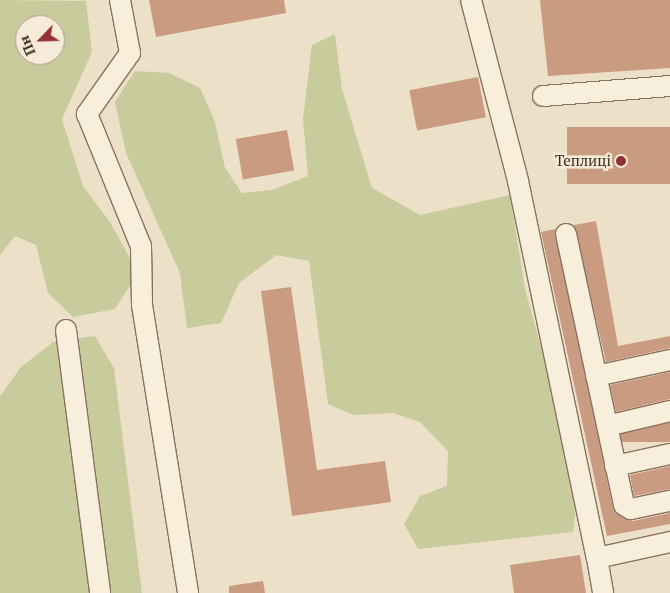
<!DOCTYPE html>
<meta charset="utf-8">
<style>
body{margin:0}
#map{position:relative;width:670px;height:593px;overflow:hidden;background:#ede0c8;font-family:"PT Serif",serif}
div>[style]{position:absolute}
[style*='--x']{left:calc(var(--x)*1px);top:calc(var(--y)*1px);width:calc(var(--w)*1px);rotate:calc(var(--a)*1deg)}
.green>*{inset:0;background:#c8cb9c}
.building>*{inset:0;background:#c99b80;transform-origin:0 0}
.roads{filter:drop-shadow(1px 0 #88725e) drop-shadow(-1px 0 #88725e) drop-shadow(0 1px #88725e) drop-shadow(0 -1px #88725e)}
.minor>*{height:20px;margin:-10px;padding:0 10px;transform-origin:10px;border-radius:10px;background:#f8eedc}
.dots>*{width:14px;height:14px;translate:-50% -50%;box-sizing:border-box;border:2px solid #f5ebd8;border-radius:50%}
span{translate:-50% -50%;white-space:nowrap;text-align:center;line-height:1.15;-webkit-text-stroke:5px #f5ebd8;paint-order:stroke}
.poi-label{font-size:15px;color:#392c21}
.right{translate:-100% -50%;text-align:right}
.north{position:absolute;left:15px;top:15px;width:50px;height:50px;box-sizing:border-box;background:#f5ebd8;border:1px solid #aa9f8f;border-radius:50%;rotate:246deg;font-size:14px;font-weight:700;line-height:20px;text-align:center;color:#392c21}
.north::after{content:'';display:block;margin:auto;width:18px;height:22px;background:#953036;clip-path:polygon(50% 0,100% 100%,50% 72%,0 100%)}
</style>
<div id="map">
<div class="green">
<i style="clip-path:polygon(evenodd,0 0,86px 1px,92px 52px,62px 119px,83px 186px,110px 222px,138px 273px,115px 309px,73px 317px,48px 293px,36px 245px,15px 236px,0 255px,0 0,25px 25px,55px 25px,55px 55px,25px 55px,25px 25px)"></i>
<i style="clip-path:polygon(335px 34px,342px 89px,372px 188px,420px 215px,510px 195px,525px 289px,579px 484px,573px 532px,418px 549px,404px 524px,420px 496px,447px 486px,448px 451px,420px 422px,393px 413px,354px 415px,328px 404px,309px 261px,276px 255px,239px 283px,221px 323px,187px 328px,180px 273px,126px 153px,115px 102px,135px 71px,169px 73px,200px 88px,215px 122px,225px 168px,242px 193px,272px 190px,308px 176px,303px 119px,312px 45px)"></i>
<i style="clip-path:polygon(95px 336px,114px 368px,142px 593px,0 593px,0 396px,21px 367px,53px 342px)"></i>
</div>
<div class="building">
<i style="clip-path:polygon(149px 0,284px 0,286px 13px,156px 37px)"></i>
<i style="clip-path:polygon(540px 0,670px 0,670px 68px,548px 76px)"></i>
<i style="left:478px;top:77px;width:41px;height:70px;rotate:79deg"></i>
<i style="left:670px;top:127px;width:57px;height:103px;rotate:90deg"></i>
<i style="left:287px;top:130px;width:41px;height:52px;rotate:80deg"></i>
<i style="clip-path:polygon(596px 221px,618px 346px,670px 336px,670px 348px,606px 362px,574px 225px)"></i>
<i style="clip-path:polygon(555px 229px,613px 508px,633px 521px,670px 513px,670px 524px,607px 536px,541px 232px)"></i>
<i style="clip-path:polygon(291px 287px,317px 470px,385px 461px,391px 502px,292px 516px,261px 291px)"></i>
<i style="clip-path:polygon(670px 372px,670px 399px,616px 412px,610px 385px)"></i>
<i style="left:670px;top:423px;width:19px;height:50px;rotate:90deg"></i>
<i style="clip-path:polygon(670px 466px,670px 489px,634px 496px,630px 475px)"></i>
<i style="clip-path:polygon(580px 555px,586px 593px,514px 593px,510px 565px)"></i>
<i style="clip-path:polygon(263px 581px,265px 593px,229px 593px,229px 586px)"></i>
</div>
<div class="roads">
<div class="minor">
<i style="--x:120;--y:0;--w:54;--a:79.3"></i>
<i style="--x:130;--y:53;--w:75;--a:125.2"></i>
<i style="--x:87;--y:114;--w:143;--a:67.8"></i>
<i style="--x:141;--y:246;--w:59;--a:89"></i>
<i style="--x:142;--y:305;--w:292;--a:80.9"></i>
<i style="--x:471;--y:0;--w:187;--a:75.4"></i>
<i style="--x:518;--y:181;--w:385;--a:78.2"></i>
<i style="--x:597;--y:558;--w:75;--a:-12.4"></i>
<i style="--x:543;--y:96;--w:127;--a:-4.5"></i>
<i style="--x:566;--y:234;--w:277;--a:77.9"></i>
<i style="--x:624;--y:505;--w:8;--a:30"></i>
<i style="--x:631;--y:509;--w:40;--a:-12"></i>
<i style="--x:66;--y:330;--w:265;--a:82.6"></i>
<i style="--x:596;--y:376;--w:76;--a:-12.2"></i>
<i style="--x:607;--y:426;--w:65;--a:-13.4"></i>
<i style="--x:615;--y:466;--w:56;--a:-12.3"></i>
<i style="--x:597;--y:558;--w:36;--a:80"></i>
</div>
</div>
<div class="dots">
<i style="left:621px;top:161px;background:#953036"></i>
</div>
<div class="poi-label">
<span class="right" style="left:611px;top:161px">Теплиці</span>
</div>
<div class="north">Пн</div>
</div>
